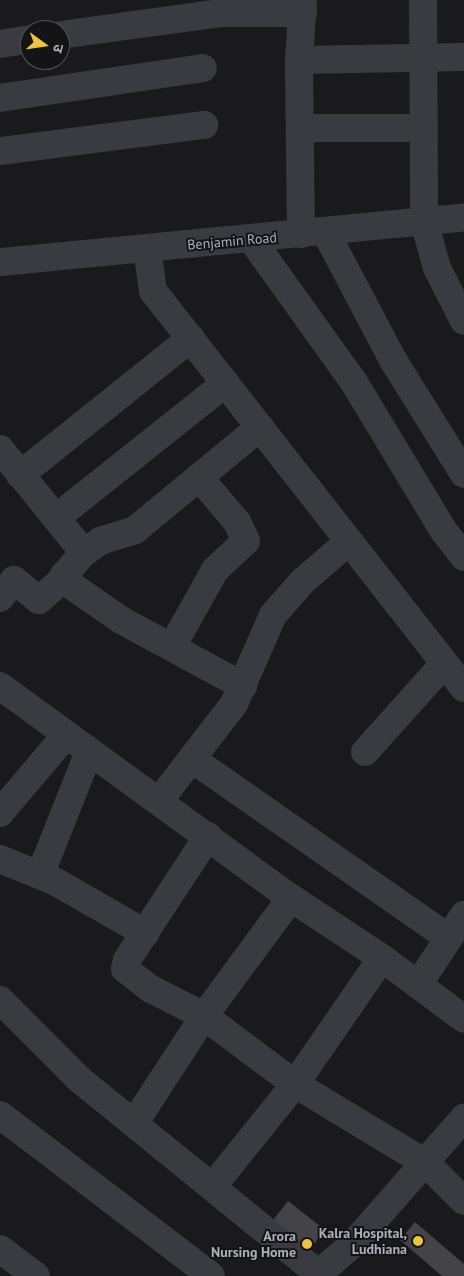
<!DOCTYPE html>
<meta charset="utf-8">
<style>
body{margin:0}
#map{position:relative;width:464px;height:1276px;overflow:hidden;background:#1a191b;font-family:"PT Sans","Noto Sans Devanagari",sans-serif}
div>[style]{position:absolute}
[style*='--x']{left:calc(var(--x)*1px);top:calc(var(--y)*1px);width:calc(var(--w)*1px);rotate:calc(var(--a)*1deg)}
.building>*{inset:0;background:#444448;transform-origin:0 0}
.minor>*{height:28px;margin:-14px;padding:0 14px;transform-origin:14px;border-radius:14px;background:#3a3b40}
.dots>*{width:14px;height:14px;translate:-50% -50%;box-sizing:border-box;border:2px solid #141416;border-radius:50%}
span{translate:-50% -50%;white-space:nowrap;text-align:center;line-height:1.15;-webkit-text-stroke:4px #141416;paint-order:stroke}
.street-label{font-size:14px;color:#acafbb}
.poi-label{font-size:14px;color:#acafbb;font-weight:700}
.right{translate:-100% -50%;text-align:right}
.north{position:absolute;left:20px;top:20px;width:50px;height:50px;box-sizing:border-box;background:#141416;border:1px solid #515258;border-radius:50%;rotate:104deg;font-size:14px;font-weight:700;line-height:20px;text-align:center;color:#acafbb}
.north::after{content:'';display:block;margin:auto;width:18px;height:22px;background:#ecc440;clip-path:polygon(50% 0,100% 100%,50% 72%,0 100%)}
</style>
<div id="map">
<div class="building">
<i style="left:288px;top:1201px;width:47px;height:28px;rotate:38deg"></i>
<i style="clip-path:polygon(415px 1222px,464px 1264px,464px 1276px,442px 1276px,400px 1240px)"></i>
</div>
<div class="minor">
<i style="--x:423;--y:0;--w:221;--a:89.7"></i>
<i style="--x:424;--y:221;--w:49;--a:74.5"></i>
<i style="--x:437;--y:268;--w:59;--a:63"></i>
<i style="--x:60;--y:35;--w:162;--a:-7.8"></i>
<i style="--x:221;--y:13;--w:82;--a:0"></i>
<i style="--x:0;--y:44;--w:30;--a:-9"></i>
<i style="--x:299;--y:60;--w:165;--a:-1"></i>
<i style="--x:0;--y:98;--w:205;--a:-8.4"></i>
<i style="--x:300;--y:128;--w:124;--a:0"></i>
<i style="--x:0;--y:151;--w:206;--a:-7.3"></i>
<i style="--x:326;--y:233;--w:144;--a:62.2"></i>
<i style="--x:393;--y:360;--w:134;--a:58.1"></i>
<i style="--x:301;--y:234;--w:174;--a:-90.7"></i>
<i style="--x:299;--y:60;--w:60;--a:-86.2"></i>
<i style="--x:252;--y:240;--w:177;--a:54.4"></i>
<i style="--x:355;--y:384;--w:170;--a:58.9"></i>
<i style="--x:443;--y:530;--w:34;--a:52"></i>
<i style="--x:147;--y:248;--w:43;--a:82.1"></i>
<i style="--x:153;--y:291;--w:504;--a:51.93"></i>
<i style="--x:0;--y:262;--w:466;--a:-5.5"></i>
<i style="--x:0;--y:449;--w:129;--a:51"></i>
<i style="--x:81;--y:549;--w:9;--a:103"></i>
<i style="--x:79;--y:558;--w:23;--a:131"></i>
<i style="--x:64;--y:575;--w:10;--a:61"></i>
<i style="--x:69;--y:584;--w:63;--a:34.7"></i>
<i style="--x:121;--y:620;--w:139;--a:28.4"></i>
<i style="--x:20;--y:475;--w:219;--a:-38.7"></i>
<i style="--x:56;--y:518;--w:217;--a:-38.5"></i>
<i style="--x:81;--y:555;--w:24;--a:-36"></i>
<i style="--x:100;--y:541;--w:37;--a:-17"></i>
<i style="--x:135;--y:530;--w:162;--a:-39.5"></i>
<i style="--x:0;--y:598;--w:23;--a:-52"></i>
<i style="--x:14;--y:580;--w:32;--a:39"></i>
<i style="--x:39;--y:600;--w:33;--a:-41"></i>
<i style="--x:172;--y:647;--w:88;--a:-60.8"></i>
<i style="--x:215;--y:570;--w:42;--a:-43.1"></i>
<i style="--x:246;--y:541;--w:21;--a:-115"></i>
<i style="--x:237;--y:522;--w:59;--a:-130.2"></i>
<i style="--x:0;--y:686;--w:360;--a:36.1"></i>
<i style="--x:291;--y:898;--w:109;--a:33.4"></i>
<i style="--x:382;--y:958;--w:102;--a:36.6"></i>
<i style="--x:365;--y:752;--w:118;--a:-48.1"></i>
<i style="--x:192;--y:759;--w:313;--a:34.9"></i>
<i style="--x:159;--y:801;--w:123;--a:-52.3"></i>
<i style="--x:234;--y:704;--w:97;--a:-66.3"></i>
<i style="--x:273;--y:615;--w:45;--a:-48.6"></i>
<i style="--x:303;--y:581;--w:60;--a:-40.9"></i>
<i style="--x:0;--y:813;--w:102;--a:-49.8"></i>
<i style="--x:208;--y:836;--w:148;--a:123.2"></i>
<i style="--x:127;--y:960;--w:9;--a:103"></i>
<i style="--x:125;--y:969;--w:33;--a:38"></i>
<i style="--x:151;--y:989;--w:59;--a:27"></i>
<i style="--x:204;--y:1016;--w:114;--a:36.8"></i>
<i style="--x:295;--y:1084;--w:154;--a:31.2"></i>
<i style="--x:427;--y:1164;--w:52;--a:45"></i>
<i style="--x:0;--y:859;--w:61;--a:22.3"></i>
<i style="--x:56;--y:882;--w:103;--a:29.8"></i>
<i style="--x:40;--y:875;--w:132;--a:-68.3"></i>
<i style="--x:418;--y:985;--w:84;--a:-56.7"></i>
<i style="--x:0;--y:1000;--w:112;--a:45"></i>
<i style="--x:79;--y:1079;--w:312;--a:39.1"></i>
<i style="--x:0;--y:1115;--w:265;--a:37.3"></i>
<i style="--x:135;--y:1122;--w:126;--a:-56.9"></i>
<i style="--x:204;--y:1016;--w:147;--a:-53.6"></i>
<i style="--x:213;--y:1186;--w:131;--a:-51.2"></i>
<i style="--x:295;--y:1084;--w:153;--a:-55.4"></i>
<i style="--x:0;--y:1249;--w:45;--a:36.9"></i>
<i style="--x:316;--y:1276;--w:50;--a:-41"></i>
<i style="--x:354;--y:1243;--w:167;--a:-48.7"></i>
</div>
<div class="dots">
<i style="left:418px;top:1241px;background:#ecc440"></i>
<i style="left:307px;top:1244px;background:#ecc440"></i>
</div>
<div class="street-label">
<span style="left:232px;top:241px;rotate:-5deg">Benjamin Road</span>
</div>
<div class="poi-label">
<span class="right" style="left:407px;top:1241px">Kalra Hospital,<br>Ludhiana</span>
<span class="right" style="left:296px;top:1244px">Arora<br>Nursing Home</span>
</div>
<div class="north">उ</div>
</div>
